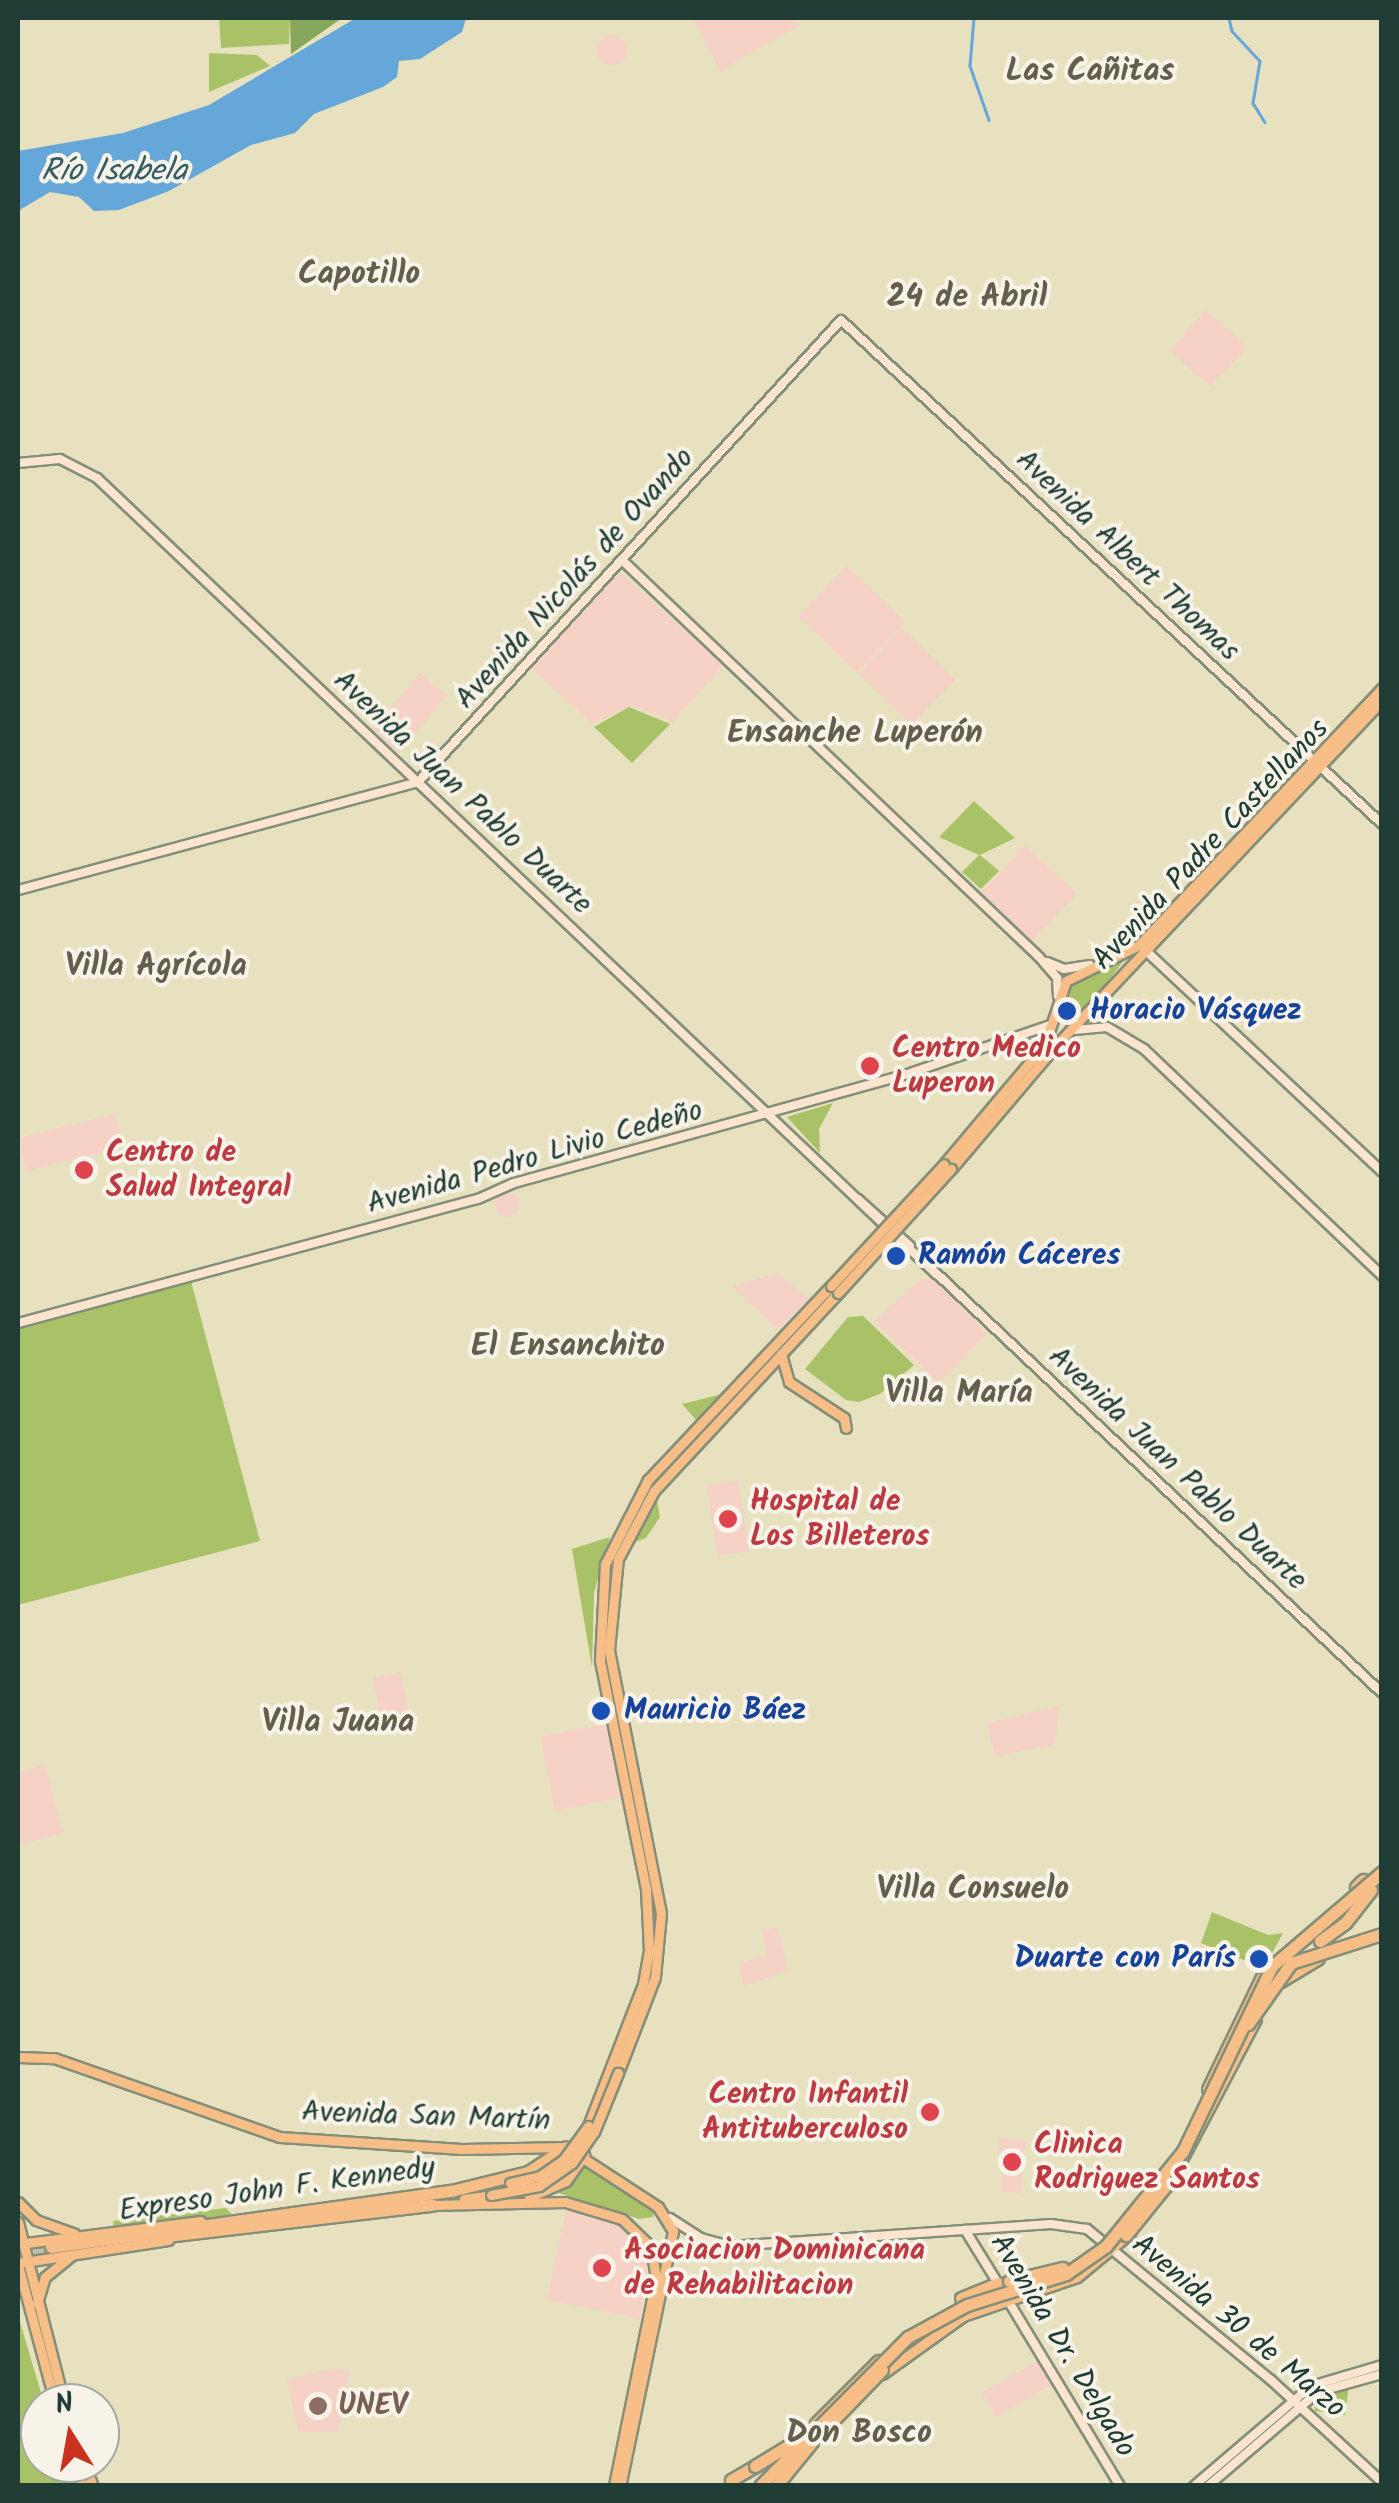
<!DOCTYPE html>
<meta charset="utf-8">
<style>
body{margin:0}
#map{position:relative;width:1399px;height:2503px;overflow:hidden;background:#e8e1bf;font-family:Kalam,sans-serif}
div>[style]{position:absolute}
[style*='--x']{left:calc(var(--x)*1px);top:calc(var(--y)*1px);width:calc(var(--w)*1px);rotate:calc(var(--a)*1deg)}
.built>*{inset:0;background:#f6d1c5;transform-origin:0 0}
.round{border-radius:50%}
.green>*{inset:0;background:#aac267}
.forest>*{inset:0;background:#87a85c}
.water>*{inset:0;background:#65a7d9}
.stream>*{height:2.5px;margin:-1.25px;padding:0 1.25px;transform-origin:1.25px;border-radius:1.25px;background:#65a7d9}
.highway-tunnel>*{height:11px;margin-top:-5.5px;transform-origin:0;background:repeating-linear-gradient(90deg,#c0c0a3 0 11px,transparent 0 16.5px)}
.roads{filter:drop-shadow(2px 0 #848f7a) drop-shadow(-2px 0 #848f7a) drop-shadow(0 2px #848f7a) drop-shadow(0 -2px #848f7a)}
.secondary>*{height:8px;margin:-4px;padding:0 4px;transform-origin:4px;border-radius:4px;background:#fce5cf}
.primary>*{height:9px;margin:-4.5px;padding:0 4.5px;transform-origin:4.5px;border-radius:4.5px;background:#f7be87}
.highway>*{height:11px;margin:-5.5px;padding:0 5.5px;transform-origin:5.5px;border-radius:5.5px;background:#f7be87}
.bridges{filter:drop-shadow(2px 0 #848f7a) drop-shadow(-2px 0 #848f7a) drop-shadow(0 2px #848f7a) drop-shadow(0 -2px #848f7a)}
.primary-bridge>*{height:9px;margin:-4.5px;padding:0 4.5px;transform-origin:4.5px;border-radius:4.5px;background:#f7be87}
.highway-bridge>*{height:11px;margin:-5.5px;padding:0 5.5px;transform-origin:5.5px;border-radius:5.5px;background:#f7be87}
.dots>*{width:28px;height:28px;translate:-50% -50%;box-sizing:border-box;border:5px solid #f7f3e8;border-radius:50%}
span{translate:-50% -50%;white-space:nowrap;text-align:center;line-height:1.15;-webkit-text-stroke:8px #f7f3e8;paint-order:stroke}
.street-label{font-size:30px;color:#1f3d34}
.transit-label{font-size:30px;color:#164399;font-weight:700}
.left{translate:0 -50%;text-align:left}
.right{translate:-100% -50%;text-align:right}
.health-label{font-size:30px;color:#be3a42;font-weight:700}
.education-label{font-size:30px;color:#785e54;font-weight:700}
.neighbourhood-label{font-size:32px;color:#635f4c;font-weight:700}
.water-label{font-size:32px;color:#345d66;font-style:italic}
.frame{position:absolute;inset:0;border:20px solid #1f3d34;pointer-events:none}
.north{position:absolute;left:20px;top:2383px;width:100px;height:100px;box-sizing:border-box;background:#f7f3e8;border:2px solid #a1aaa0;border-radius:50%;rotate:349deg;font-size:28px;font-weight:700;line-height:40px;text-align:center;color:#1f3d34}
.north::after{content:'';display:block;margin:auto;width:35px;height:45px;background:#c8321e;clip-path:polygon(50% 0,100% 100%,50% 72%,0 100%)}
</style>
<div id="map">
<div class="built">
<i style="clip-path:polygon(693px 18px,793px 18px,798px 26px,720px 71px)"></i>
<i class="round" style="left:597px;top:35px;width:30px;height:30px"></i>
<i style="left:1206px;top:310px;width:55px;height:54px;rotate:42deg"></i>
<i style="left:847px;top:566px;width:81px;height:70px;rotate:44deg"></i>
<i style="clip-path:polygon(618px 571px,723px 665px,673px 722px,633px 705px,592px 724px,531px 668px)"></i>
<i style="left:902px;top:628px;width:74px;height:63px;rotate:44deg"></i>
<i style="left:420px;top:673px;width:35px;height:74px;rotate:40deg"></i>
<i style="left:1025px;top:845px;width:71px;height:66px;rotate:43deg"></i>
<i style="left:115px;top:1114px;width:34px;height:100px;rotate:76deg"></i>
<i class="round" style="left:495px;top:1193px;width:24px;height:24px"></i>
<i style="clip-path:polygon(778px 1273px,809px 1299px,777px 1330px,732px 1286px)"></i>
<i style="clip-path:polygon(934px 1278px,987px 1334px,939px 1383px,875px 1322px,920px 1279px)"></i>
<i style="left:738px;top:1480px;width:72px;height:32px;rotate:81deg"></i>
<i style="left:400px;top:1672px;width:48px;height:28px;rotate:78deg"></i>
<i style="clip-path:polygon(1059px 1706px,1055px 1744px,995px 1757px,987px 1723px)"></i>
<i style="left:609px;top:1723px;width:76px;height:70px;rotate:79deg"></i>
<i style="clip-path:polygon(45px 1765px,63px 1833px,18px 1845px,18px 1772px)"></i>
<i style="clip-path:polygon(778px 1928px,788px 1971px,743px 1986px,739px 1963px,767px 1956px,762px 1931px)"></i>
<i style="clip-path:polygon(999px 2138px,1026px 2141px,1021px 2193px,1002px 2192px)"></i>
<i style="clip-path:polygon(566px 2210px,626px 2225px,646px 2246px,649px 2274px,640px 2319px,547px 2300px)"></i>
<i style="left:1039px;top:2360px;width:28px;height:66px;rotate:60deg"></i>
<i style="clip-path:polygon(332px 2369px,350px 2371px,338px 2432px,298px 2432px,287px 2379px)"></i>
</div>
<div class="green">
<i style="clip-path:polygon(219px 18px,290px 18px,289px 44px,221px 48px)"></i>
<i style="clip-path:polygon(209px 53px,257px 55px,270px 66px,209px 92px)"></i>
<i style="clip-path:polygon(629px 707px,670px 724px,632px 763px,594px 727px)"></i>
<i style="clip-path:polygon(974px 801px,1015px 838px,980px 855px,999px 871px,981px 889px,962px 872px,979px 855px,939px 837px)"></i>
<i style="clip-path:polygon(1129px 954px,1073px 1026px,1065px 1026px,1059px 1019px,1068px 984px)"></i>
<i style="clip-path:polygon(833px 1103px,819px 1129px,820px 1153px,787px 1117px)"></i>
<i style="clip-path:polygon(191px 1281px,260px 1541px,18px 1605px,18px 1327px)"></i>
<i style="clip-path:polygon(863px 1316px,914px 1365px,880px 1394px,859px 1402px,846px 1400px,805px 1369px,848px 1317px)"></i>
<i style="clip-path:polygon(726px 1393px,698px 1422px,682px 1404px)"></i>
<i style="clip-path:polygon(657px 1500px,660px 1517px,646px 1538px,630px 1544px)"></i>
<i style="clip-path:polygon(610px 1537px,594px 1593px,592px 1667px,572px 1549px)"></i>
<i style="clip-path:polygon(1212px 1912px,1268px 1935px,1283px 1933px,1264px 1968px,1201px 1943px)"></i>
<i style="clip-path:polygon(590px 2160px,655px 2207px,653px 2217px,639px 2219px,558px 2193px)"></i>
<i style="clip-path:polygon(226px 2208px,232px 2215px,114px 2231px,113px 2221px)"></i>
<i style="clip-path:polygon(18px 2315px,44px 2403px,40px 2463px,63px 2463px,71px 2485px,18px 2485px)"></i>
<i style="clip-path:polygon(1349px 2385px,1345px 2415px,1315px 2411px,1314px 2401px)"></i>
</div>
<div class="forest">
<i style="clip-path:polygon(290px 18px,342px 18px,291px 54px)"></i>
</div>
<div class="water">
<i style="clip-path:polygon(356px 18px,466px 18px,462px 32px,420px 59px,399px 61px,397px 77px,383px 87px,314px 114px,295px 133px,251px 145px,169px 191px,119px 210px,94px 211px,79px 197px,50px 192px,18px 211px,18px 151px,123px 133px,209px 105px)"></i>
</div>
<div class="stream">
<i style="--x:974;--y:18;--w:48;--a:94.8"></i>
<i style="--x:970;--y:66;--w:57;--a:70.6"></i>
<i style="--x:1229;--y:18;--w:13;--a:77"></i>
<i style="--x:1232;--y:31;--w:41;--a:47"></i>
<i style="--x:1260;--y:61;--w:43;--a:99.5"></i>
<i style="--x:1253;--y:103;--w:22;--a:58"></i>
</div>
<div class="highway-tunnel">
<i style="--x:18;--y:2256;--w:34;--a:-7"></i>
</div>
<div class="roads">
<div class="secondary">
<i style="--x:18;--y:463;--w:42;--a:-5.4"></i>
<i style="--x:60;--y:459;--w:42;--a:27.2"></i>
<i style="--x:97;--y:478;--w:1157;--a:43.49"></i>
<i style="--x:622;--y:560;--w:576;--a:43.59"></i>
<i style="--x:1039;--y:957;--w:28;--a:49"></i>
<i style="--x:1057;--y:978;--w:18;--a:87"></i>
<i style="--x:18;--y:890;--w:414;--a:-15.1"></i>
<i style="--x:418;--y:782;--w:626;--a:-47.52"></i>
<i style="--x:841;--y:320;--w:739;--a:42.97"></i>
<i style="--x:1144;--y:949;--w:326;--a:43.1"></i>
<i style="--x:1047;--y:962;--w:18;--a:22"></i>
<i style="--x:1064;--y:969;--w:26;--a:-9"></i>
<i style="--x:1074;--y:1030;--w:33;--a:-5"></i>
<i style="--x:1107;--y:1027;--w:43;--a:30.7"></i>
<i style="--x:1144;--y:1049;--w:329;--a:43.6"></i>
<i style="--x:1006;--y:1047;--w:52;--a:-4.4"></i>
<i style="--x:858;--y:1199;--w:70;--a:42.1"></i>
<i style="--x:934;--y:1271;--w:615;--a:43.29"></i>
<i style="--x:18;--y:1323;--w:476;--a:-15.1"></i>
<i style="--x:478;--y:1199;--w:39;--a:-24"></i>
<i style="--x:514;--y:1183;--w:414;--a:-15.5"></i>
<i style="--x:913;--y:1072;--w:145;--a:-18.9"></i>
<i style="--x:670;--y:2218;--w:37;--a:33"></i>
<i style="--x:701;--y:2238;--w:30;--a:15"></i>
<i style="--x:730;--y:2246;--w:322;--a:-3.9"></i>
<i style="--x:1051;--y:2224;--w:36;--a:8"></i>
<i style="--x:1087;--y:2229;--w:238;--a:39.4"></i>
<i style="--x:1271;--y:2380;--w:151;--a:42.6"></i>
<i style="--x:965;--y:2230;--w:65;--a:58.3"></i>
<i style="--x:1006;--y:2297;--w:221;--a:58.9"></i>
<i style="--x:1194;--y:2486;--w:154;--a:-40.5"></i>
<i style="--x:1311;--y:2386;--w:74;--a:-16.5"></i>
<i style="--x:1208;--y:2486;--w:145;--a:-40.5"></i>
<i style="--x:1318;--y:2392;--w:66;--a:-15.7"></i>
</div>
<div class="primary">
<i style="--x:1022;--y:1045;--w:10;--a:29"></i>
<i style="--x:1031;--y:1050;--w:11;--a:85"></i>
<i style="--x:944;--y:1164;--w:157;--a:-49.9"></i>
<i style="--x:1045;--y:1044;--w:66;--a:-71.6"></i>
<i style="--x:1066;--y:981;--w:81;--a:-26.3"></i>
<i style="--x:1139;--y:945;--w:354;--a:-46.6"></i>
<i style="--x:951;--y:1169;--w:165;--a:-49.7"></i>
<i style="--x:1058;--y:1043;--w:472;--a:-46.6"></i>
<i style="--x:781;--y:1354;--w:29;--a:74"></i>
<i style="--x:789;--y:1382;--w:66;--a:33.2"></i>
<i style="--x:844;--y:1418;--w:10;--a:79"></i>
<i style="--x:1281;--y:1982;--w:44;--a:-31.2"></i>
<i style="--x:18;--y:2057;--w:36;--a:2"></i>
<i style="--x:54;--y:2058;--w:239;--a:19.3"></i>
<i style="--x:280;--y:2137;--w:182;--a:3.8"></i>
<i style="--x:462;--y:2149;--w:104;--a:-1.1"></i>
<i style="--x:566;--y:2147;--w:110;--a:33.1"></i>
<i style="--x:658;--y:2207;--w:28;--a:58"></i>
<i style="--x:673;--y:2231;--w:260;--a:101.7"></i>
<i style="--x:618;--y:2073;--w:103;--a:-68.9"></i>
<i style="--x:655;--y:1977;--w:64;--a:-84.6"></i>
<i style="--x:661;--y:1913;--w:268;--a:-101.2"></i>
<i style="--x:609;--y:1650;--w:91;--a:-84.4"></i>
<i style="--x:618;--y:1559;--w:77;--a:-62.1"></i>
<i style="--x:654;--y:1491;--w:270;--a:-47.1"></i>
<i style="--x:1207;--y:2089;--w:124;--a:-64.3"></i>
<i style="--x:588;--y:2126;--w:152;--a:-68.8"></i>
<i style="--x:643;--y:1984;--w:35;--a:-80"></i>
<i style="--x:649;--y:1950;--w:61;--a:-92.8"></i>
<i style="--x:646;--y:1889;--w:234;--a:-101.4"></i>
<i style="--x:600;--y:1660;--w:96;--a:-87"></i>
<i style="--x:605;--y:1564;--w:94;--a:-62.9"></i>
<i style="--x:648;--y:1480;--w:267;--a:-46.7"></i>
<i style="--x:1168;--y:2186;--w:189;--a:-62.2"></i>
<i style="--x:529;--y:2197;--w:40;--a:-23.4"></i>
<i style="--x:566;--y:2181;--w:32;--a:-55"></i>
<i style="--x:464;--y:2199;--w:27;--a:-8"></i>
<i style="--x:18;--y:2202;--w:25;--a:45"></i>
<i style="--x:36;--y:2220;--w:41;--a:19.7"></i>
<i style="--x:432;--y:2205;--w:133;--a:-1.3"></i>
<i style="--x:565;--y:2202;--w:59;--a:16.6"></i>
<i style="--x:622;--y:2219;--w:40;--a:44"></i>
<i style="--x:651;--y:2247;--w:32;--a:81"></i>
<i style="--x:656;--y:2279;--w:211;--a:101.5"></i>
<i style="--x:18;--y:2222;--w:187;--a:75.7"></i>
<i style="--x:18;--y:2244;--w:184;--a:-7.2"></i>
<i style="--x:18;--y:2263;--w:152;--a:-8.7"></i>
<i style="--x:18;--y:2265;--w:143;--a:75"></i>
<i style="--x:37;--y:2303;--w:27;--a:-73"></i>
<i style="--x:45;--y:2277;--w:32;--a:-39"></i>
<i style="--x:882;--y:2374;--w:100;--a:-35.6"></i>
<i style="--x:963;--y:2316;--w:120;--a:-18.9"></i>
<i style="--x:1077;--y:2277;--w:69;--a:-39.7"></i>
<i style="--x:815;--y:2423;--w:89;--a:-45"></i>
<i style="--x:74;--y:2463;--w:25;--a:69"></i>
<i style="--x:84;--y:2463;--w:25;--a:69"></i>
</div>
<div class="highway">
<i style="--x:1356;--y:1887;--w:10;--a:-45"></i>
<i style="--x:158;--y:2237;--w:276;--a:-6.7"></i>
<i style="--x:51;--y:2247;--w:404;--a:-8"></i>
<i style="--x:451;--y:2191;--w:79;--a:-13.9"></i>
<i style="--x:528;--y:2172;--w:45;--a:-33.3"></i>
<i style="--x:961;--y:2298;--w:40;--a:-22"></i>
<i style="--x:731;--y:2480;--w:28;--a:-30"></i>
</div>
</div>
<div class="bridges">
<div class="primary-bridge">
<i style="--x:831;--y:1286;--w:166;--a:-47.2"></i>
<i style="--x:838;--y:1293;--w:168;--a:-47.7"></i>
<i style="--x:510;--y:2183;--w:31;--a:-13"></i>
<i style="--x:540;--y:2176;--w:29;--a:-35"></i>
<i style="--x:564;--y:2159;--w:41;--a:-54"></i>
<i style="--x:491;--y:2195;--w:49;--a:-10.6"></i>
<i style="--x:539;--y:2186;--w:40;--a:-34.9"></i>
<i style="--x:572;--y:2163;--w:38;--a:-55"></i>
<i style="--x:594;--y:2132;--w:64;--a:-67.9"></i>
</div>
<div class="highway-bridge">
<i style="--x:1320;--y:1941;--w:31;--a:-36"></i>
<i style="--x:1345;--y:1923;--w:42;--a:-51.8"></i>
<i style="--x:1248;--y:2024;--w:75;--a:-54.8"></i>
<i style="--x:1291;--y:1963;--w:96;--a:-17.7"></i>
<i style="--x:1126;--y:2235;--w:67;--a:-51.1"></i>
<i style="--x:1009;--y:2281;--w:55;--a:-13.8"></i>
<i style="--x:818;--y:2436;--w:92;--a:-45.9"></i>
<i style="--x:755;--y:2466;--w:46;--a:-31.6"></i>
<i style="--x:760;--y:2486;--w:210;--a:-45.2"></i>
<i style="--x:908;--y:2337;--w:67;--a:-28.5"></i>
<i style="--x:967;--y:2305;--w:104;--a:-17.4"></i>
<i style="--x:1066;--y:2274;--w:49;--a:-35"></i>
<i style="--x:1106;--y:2246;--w:122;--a:-51"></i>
<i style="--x:1183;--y:2151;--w:205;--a:-64.3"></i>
<i style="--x:1272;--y:1966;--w:145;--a:-40.5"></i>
<i style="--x:776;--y:2486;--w:57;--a:-50.7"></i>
</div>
</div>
<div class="dots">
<i style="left:1067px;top:1011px;background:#1a4fb4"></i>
<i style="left:870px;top:1066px;background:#e0444e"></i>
<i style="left:84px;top:1170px;background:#e0444e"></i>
<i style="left:896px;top:1256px;background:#1a4fb4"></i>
<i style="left:728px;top:1519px;background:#e0444e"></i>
<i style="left:601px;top:1711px;background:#1a4fb4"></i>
<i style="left:1259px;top:1959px;background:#1a4fb4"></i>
<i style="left:930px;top:2112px;background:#e0444e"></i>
<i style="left:1012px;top:2162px;background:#e0444e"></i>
<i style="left:602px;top:2268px;background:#e0444e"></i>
<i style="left:318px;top:2406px;background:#8d6e63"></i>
</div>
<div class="street-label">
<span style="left:1127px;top:556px;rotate:43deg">Avenida Albert Thomas</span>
<span style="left:575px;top:579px;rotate:-48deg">Avenida Nicolás de Ovando</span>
<span style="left:462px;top:793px;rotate:43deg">Avenida Juan Pablo Duarte</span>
<span style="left:1211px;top:845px;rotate:-47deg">Avenida Padre Castellanos</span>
<span style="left:535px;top:1158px;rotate:-16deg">Avenida Pedro Livio Cedeño</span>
<span style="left:1177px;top:1469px;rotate:43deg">Avenida Juan Pablo Duarte</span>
<span style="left:426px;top:2117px;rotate:2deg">Avenida San Martín</span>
<span style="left:277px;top:2190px;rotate:-8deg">Expreso John F. Kennedy</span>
<span style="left:1238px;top:2327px;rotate:40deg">Avenida 30 de Marzo</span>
<span style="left:1062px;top:2346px;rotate:59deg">Avenida Dr. Delgado</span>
</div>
<div class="transit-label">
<span class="left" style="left:1090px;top:1011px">Horacio Vásquez</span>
<span class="left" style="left:918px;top:1256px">Ramón Cáceres</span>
<span class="left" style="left:624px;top:1711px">Mauricio Báez</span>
<span class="right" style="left:1236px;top:1959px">Duarte con París</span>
</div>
<div class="health-label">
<span class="left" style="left:892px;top:1066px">Centro Medico<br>Luperon</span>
<span class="left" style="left:106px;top:1170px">Centro de<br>Salud Integral</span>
<span class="left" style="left:750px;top:1519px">Hospital de<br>Los Billeteros</span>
<span class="right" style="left:908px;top:2112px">Centro Infantil<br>Antituberculoso</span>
<span class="left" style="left:1034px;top:2162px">Clinica<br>Rodriguez Santos</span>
<span class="left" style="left:624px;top:2268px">Asociacion Dominicana<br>de Rehabilitacion</span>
</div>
<div class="education-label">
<span class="left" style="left:338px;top:2406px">UNEV</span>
</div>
<div class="neighbourhood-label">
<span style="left:1090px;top:72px">Las Cañitas</span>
<span style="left:359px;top:275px">Capotillo</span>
<span style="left:967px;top:298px">24 de Abril</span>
<span style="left:855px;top:734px">Ensanche Luperón</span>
<span style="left:156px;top:967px">Villa Agrícola</span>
<span style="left:568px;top:1347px">El Ensanchito</span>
<span style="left:959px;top:1394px">Villa María</span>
<span style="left:338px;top:1723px">Villa Juana</span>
<span style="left:973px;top:1890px">Villa Consuelo</span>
<span style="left:859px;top:2434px">Don Bosco</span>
</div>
<div class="water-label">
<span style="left:114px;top:172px">Río Isabela</span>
</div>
<div class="frame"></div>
<div class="north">N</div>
</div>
